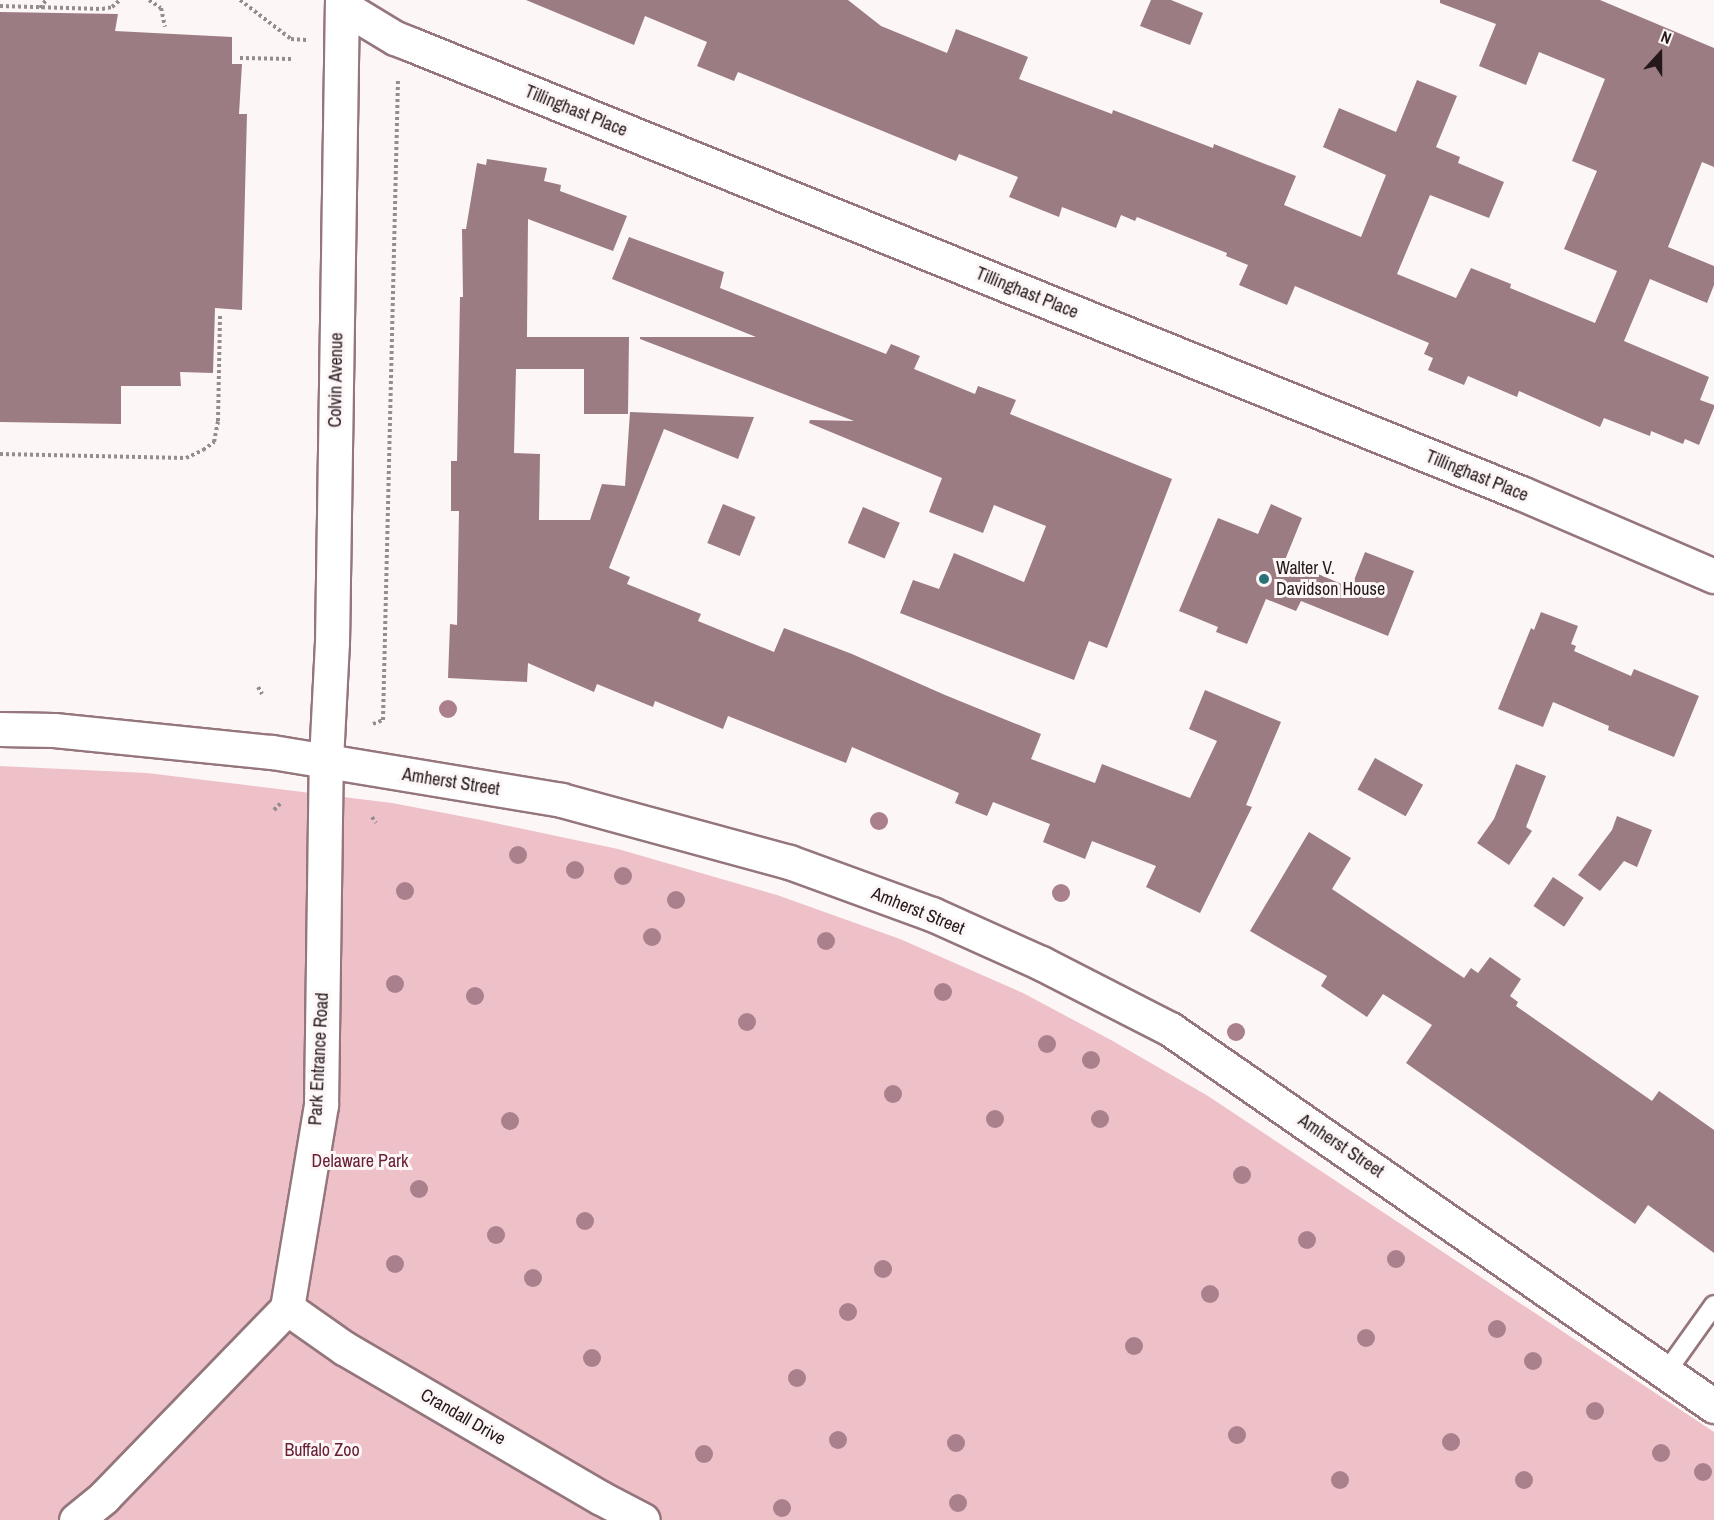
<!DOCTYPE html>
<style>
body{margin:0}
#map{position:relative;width:1714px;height:1520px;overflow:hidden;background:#fdf6f7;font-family:"Archivo Narrow",sans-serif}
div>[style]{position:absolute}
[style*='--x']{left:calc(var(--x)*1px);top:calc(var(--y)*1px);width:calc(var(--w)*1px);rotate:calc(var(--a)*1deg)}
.green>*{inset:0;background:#eec1c9}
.building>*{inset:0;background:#9b7c82;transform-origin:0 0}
.path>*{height:4px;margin-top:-2px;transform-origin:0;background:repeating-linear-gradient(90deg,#958c8d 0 3px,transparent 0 6px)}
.roads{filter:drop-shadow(2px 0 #94767c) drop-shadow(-2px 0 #94767c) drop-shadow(0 2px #94767c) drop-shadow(0 -2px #94767c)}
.lane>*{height:18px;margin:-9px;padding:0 9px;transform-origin:9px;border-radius:9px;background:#fff}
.street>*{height:33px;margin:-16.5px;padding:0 16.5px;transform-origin:16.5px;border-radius:16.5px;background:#fff}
.secondary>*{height:33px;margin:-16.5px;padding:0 16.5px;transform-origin:16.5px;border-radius:16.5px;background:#fff}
.trees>*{width:18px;height:18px;margin:-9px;border-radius:50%;background:#aa808d}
.dots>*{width:16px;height:16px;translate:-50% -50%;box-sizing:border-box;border:3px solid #fdf6f7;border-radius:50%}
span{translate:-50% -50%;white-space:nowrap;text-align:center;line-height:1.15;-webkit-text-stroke:6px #fdf6f7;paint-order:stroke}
.street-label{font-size:18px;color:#24181a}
.poi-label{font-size:18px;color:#24181a}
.left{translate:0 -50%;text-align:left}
.park-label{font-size:18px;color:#672036}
.north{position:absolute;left:1630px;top:24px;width:60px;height:60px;-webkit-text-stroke:4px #fdf6f7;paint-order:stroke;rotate:21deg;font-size:16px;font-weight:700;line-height:24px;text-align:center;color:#24181a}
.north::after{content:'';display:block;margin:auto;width:21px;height:27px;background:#24181a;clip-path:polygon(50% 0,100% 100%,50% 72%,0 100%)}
</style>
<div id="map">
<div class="green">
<i style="clip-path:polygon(0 766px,147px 773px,392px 803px,481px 820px,618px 849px,777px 895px,900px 939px,1023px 993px,1111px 1040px,1208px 1096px,1714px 1432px,1714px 1520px,0 1520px)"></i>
</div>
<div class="building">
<i style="clip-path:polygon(526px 0,848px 0,881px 26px,947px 53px,956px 29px,1028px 57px,1019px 79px,1112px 114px,1113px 110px,1213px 148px,1214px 144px,1296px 176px,1284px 205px,1361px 237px,1386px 175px,1323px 147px,1339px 108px,1396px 132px,1417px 80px,1457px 96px,1436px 147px,1460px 157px,1458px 163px,1504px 182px,1489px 218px,1430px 195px,1397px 274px,1456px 298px,1471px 268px,1511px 284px,1510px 288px,1595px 323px,1617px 271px,1564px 249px,1597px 171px,1572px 161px,1605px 79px,1539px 52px,1526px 85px,1479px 66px,1496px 24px,1440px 3px,1440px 0,1600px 0,1714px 48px,1714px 167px,1702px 162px,1668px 247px,1714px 266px,1714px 285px,1707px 303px,1650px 279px,1624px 341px,1709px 377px,1700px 400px,1714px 405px,1714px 408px,1699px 445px,1685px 439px,1683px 444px,1651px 431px,1650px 436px,1604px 418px,1600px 427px,1519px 391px,1517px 397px,1468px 376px,1464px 385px,1428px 370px,1433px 358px,1424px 354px,1429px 343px,1295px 286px,1287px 305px,1239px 285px,1248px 265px,1226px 256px,1227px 253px,1137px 217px,1135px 221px,1121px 215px,1116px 228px,1062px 207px,1059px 217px,1009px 197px,1018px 177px,959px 154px,956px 161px,738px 72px,734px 81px,697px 66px,707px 42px,645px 16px,634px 45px)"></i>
<i style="clip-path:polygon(1151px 0,1171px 0,1203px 13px,1190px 45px,1140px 26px)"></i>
<i style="clip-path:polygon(0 12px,118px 14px,115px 31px,232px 37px,232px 64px,242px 64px,239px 114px,247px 114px,242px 310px,215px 308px,213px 373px,180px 372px,181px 386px,121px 386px,121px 424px,0 422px)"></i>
<i style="clip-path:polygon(487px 159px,547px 168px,544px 181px,561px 185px,560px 191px,627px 216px,613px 251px,528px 219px,527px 337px,629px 337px,628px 414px,584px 414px,584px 369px,516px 369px,514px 453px,540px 454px,539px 520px,590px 520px,602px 484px,625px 486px,630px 412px,754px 417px,738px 459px,664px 429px,609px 568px,630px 577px,627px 584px,701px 614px,698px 621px,774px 652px,784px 628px,852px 654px,945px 695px,1041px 734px,1031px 759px,1095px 783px,1102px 764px,1190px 798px,1217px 741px,1189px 729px,1205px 690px,1281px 722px,1246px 805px,1252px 807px,1200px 913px,1146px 887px,1156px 866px,1092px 841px,1085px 859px,1043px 842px,1050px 824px,993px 802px,987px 816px,955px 803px,959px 793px,852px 747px,846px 763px,728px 716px,723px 729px,655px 701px,653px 707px,597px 684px,594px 692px,528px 663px,527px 682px,448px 678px,450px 624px,457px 625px,459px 511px,451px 511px,451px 461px,457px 461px,460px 297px,463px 297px,462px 229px,466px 229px,477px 163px,486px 165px)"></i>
<i style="clip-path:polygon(629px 237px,724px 272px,720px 288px,886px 354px,891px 344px,920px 356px,914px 369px,975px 394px,978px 386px,1016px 400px,1010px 414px,1172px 479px,1107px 648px,1089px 641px,1074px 680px,900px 613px,913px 580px,939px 589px,954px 553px,1024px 582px,1046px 526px,994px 505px,983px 533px,929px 512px,942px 478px,809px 423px,810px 420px,854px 421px,640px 339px,640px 337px,756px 337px,612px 279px)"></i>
<i style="left:723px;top:504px;width:35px;height:42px;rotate:22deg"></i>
<i style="clip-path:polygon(1271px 504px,1302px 518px,1285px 560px,1351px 588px,1365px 552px,1414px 571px,1388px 636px,1301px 601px,1296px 611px,1266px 599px,1247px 644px,1216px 632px,1218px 627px,1179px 611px,1218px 518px,1258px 534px)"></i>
<i style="left:863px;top:507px;width:40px;height:39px;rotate:23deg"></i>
<i style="clip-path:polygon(1541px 612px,1578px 626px,1571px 644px,1576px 646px,1574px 651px,1631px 676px,1634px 669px,1699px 696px,1674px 757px,1608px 730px,1609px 726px,1553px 702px,1543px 727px,1498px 709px,1531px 628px,1534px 630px)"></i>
<i style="left:1375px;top:758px;width:55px;height:36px;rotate:29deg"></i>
<i style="clip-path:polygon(1516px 764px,1546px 776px,1526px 827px,1532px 831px,1509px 865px,1477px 843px,1494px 819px)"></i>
<i style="clip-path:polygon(1617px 816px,1652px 830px,1637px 867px,1624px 861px,1600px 891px,1578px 875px,1612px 830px)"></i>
<i style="clip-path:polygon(1309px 832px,1351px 858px,1332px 889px,1464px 978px,1471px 968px,1478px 973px,1490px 957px,1521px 979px,1510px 996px,1518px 1002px,1516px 1006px,1652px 1101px,1659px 1091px,1714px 1130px,1714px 1253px,1648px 1205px,1635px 1224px,1406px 1063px,1432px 1025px,1383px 994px,1367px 1017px,1321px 986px,1327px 976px,1250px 931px)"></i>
<i style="left:1553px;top:877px;width:37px;height:35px;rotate:34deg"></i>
</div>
<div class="path">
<i style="--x:149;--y:0;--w:14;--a:34"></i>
<i style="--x:161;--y:8;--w:19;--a:78"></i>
<i style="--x:240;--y:0;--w:64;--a:37.4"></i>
<i style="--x:291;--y:39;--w:16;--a:4"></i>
<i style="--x:0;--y:6;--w:102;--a:1.7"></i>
<i style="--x:102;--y:9;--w:10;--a:-11"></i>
<i style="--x:112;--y:7;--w:11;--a:-41"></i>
<i style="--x:40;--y:8;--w:10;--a:-53"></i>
<i style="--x:240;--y:58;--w:51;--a:1.1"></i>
<i style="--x:0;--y:454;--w:186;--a:1.2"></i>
<i style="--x:186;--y:458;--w:19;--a:-25"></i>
<i style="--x:203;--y:450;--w:14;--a:-36"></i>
<i style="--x:214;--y:442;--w:21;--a:-79"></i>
<i style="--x:218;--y:421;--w:105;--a:-88.9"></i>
<i style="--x:258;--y:687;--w:8;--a:60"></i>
<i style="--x:373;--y:724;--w:11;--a:-22"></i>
<i style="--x:383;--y:720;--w:642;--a:-88.66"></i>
<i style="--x:274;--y:810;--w:10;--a:-45"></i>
<i style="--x:372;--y:817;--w:7;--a:56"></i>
</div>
<div class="roads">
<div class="lane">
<i style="--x:1667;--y:1371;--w:81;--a:-54.5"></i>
</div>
<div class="street">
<i style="--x:342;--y:6;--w:62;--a:31.1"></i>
<i style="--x:395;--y:38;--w:19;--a:21"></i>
<i style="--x:413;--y:45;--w:1195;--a:22.02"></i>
<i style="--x:1521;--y:493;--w:210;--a:23.3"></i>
<i style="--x:287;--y:1308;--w:70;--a:35.1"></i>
<i style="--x:344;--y:1348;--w:298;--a:30.3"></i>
<i style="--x:601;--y:1498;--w:47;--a:27.6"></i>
<i style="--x:76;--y:1520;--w:36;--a:-39"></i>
<i style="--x:104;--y:1497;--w:263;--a:-45.9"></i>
<i style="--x:287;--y:1308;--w:206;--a:-80.5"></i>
<i style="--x:321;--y:1105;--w:345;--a:-89.2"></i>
</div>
<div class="secondary">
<i style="--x:0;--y:729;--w:54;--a:1.1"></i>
<i style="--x:54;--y:730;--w:219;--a:5.8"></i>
<i style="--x:272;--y:752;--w:293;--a:9.4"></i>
<i style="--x:561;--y:800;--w:236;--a:15.2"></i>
<i style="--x:789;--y:862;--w:152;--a:20"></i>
<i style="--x:932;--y:914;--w:120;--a:24.2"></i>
<i style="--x:1041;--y:963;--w:145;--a:27.1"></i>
<i style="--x:1170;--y:1029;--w:662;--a:34.72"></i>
<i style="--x:326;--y:760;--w:117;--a:-87.1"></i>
<i style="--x:332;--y:643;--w:643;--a:-89.11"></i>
</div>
</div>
<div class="trees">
<i style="left:448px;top:709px"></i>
<i style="left:879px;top:821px"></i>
<i style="left:518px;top:855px"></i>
<i style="left:575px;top:870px"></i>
<i style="left:623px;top:876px"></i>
<i style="left:405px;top:891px"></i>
<i style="left:1061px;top:893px"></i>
<i style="left:676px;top:900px"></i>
<i style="left:652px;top:937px"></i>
<i style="left:826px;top:941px"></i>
<i style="left:395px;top:984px"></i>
<i style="left:943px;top:992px"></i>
<i style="left:475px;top:996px"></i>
<i style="left:747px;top:1022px"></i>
<i style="left:1236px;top:1032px"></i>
<i style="left:1047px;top:1044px"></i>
<i style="left:1091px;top:1060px"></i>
<i style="left:893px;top:1094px"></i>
<i style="left:995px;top:1119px"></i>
<i style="left:1100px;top:1119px"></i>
<i style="left:510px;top:1121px"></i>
<i style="left:1242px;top:1175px"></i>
<i style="left:419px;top:1189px"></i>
<i style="left:585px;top:1221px"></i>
<i style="left:496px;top:1235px"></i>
<i style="left:1307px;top:1240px"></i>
<i style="left:1396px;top:1259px"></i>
<i style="left:395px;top:1264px"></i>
<i style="left:883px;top:1269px"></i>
<i style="left:533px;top:1278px"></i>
<i style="left:1210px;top:1294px"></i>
<i style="left:848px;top:1312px"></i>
<i style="left:1497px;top:1329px"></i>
<i style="left:1366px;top:1338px"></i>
<i style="left:1134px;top:1346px"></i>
<i style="left:592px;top:1358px"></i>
<i style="left:1533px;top:1361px"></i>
<i style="left:797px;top:1378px"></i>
<i style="left:1595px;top:1411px"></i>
<i style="left:1237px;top:1435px"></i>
<i style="left:838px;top:1440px"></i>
<i style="left:1451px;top:1442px"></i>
<i style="left:956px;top:1443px"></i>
<i style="left:1661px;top:1453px"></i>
<i style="left:704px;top:1454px"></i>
<i style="left:1703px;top:1472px"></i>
<i style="left:1340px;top:1480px"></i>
<i style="left:1524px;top:1480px"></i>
<i style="left:958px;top:1503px"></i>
<i style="left:782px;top:1508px"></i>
</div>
<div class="dots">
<i style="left:1264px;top:579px;background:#287277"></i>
</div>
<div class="street-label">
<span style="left:576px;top:111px;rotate:22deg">Tillinghast Place</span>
<span style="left:1027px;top:293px;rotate:22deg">Tillinghast Place</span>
<span style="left:336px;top:380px;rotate:-89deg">Colvin Avenue</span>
<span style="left:1477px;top:476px;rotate:22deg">Tillinghast Place</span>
<span style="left:451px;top:782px;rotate:9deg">Amherst Street</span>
<span style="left:918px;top:911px;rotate:22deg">Amherst Street</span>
<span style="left:319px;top:1059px;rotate:-87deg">Park Entrance Road</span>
<span style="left:1341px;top:1146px;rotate:34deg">Amherst Street</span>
<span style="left:463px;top:1417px;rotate:30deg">Crandall Drive</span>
</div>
<div class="poi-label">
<span class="left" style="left:1276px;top:579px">Walter V.<br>Davidson House</span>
</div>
<div class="park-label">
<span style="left:360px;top:1161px">Delaware Park</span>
<span style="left:322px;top:1450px">Buffalo Zoo</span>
</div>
<div class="north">N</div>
</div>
